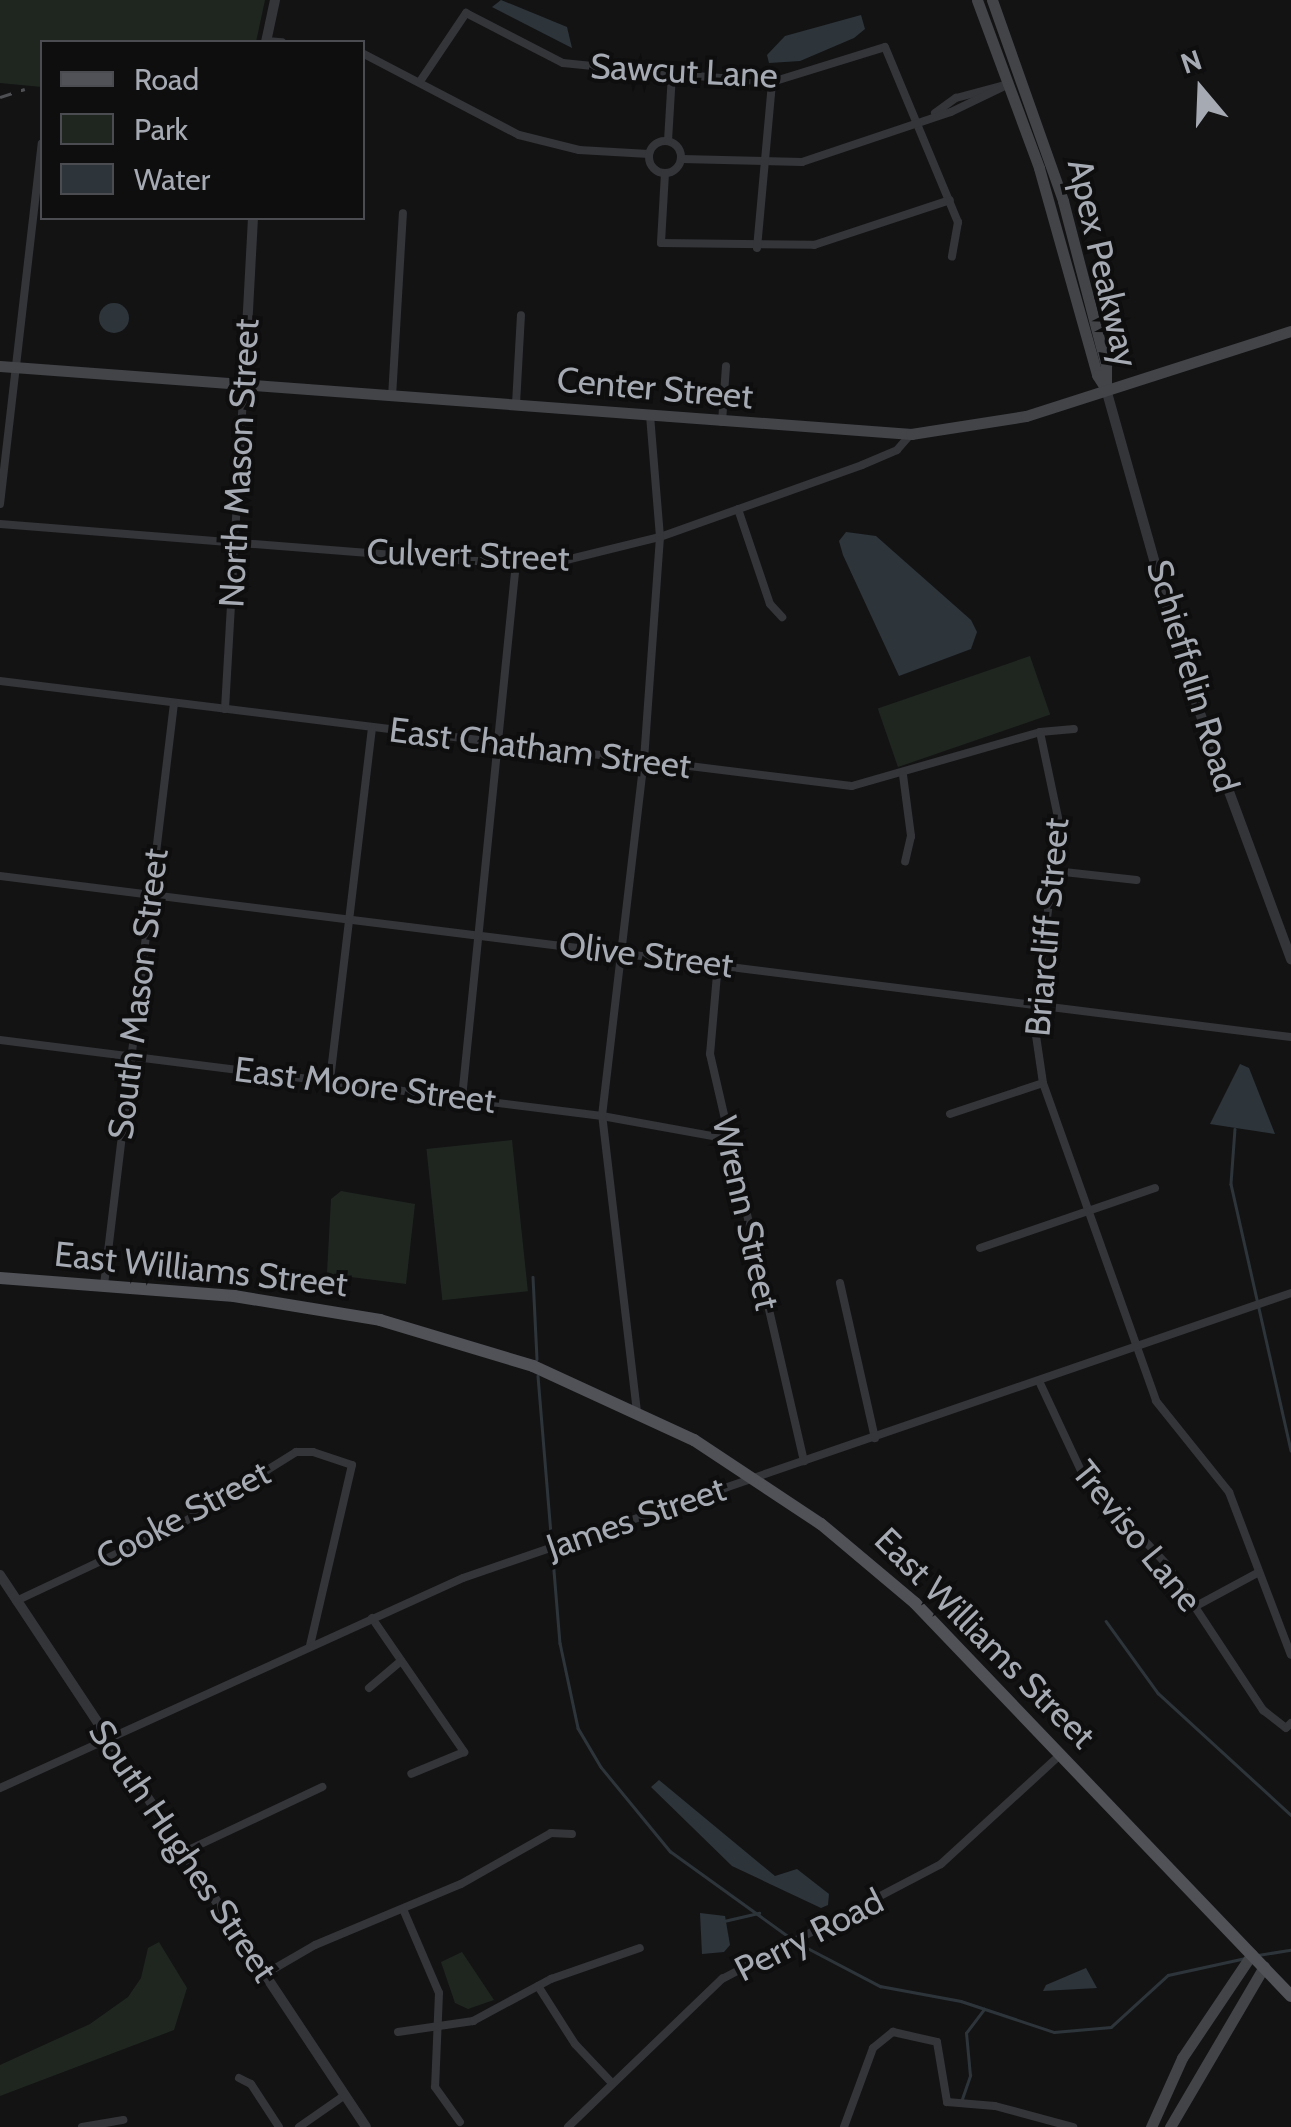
<!DOCTYPE html>
<style>
body{margin:0}
#map{position:relative;width:1291px;height:2127px;overflow:hidden;background:#131314;font-family:Cabin,sans-serif}
div>[style]{position:absolute}
[style*='--x']{left:calc(var(--x)*1px);top:calc(var(--y)*1px);width:calc(var(--w)*1px);rotate:calc(var(--a)*1deg)}
.green>*{inset:0;background:#1f2620;transform-origin:0 0}
.water>*{inset:0;background:#2d353b}
.round{border-radius:50%}
.stream>*{height:2.5px;margin:-1.25px;padding:0 1.25px;transform-origin:1.25px;border-radius:1.25px;background:#2d353b}
.minor>*{height:8px;margin:-4px;padding:0 4px;transform-origin:4px;border-radius:4px;background:#343539}
.minor>.ring{margin:-4px;padding:0;box-sizing:content-box;background:none;border:8px solid #343539;border-radius:50%}
.tertiary>*{height:10px;margin:-5px;padding:0 5px;transform-origin:5px;border-radius:5px;background:#343539}
.secondary>*{height:11px;margin:-5.5px;padding:0 5.5px;transform-origin:5.5px;border-radius:5.5px;background:#424448}
.primary>*{height:12px;margin:-6px;padding:0 6px;transform-origin:6px;border-radius:6px;background:#505257}
.rail>*{height:2.5px;margin-top:-1.25px;transform-origin:0;background:repeating-linear-gradient(90deg,#4d4f53 0 12px,transparent 0 22px)}
span{translate:-50% -50%;white-space:nowrap;text-align:center;line-height:1.15;-webkit-text-stroke:8px #0e0e0f;paint-order:stroke}
.street-label{font-size:35px;color:#a5aab3}
.legend{position:absolute;left:40px;top:40px;width:325px;height:180px;box-sizing:border-box;background:#0e0e0f;border:2px solid #4a4c51;margin:0;padding:12px 18px;list-style:none;font-size:30px;color:#a5aab3}
.legend li{display:flex;align-items:center;gap:20px;height:50px}
.legend b{width:50px;border:2px solid #4a4c51}
.north{position:absolute;left:1151px;top:40px;width:100px;height:100px;-webkit-text-stroke:8px #0e0e0f;paint-order:stroke;rotate:341deg;font-size:28px;font-weight:700;line-height:40px;text-align:center;color:#a5aab3}
.north::after{content:'';display:block;margin:auto;width:35px;height:45px;background:#a5aab3;clip-path:polygon(50% 0,100% 100%,50% 72%,0 100%)}
</style>
<div id="map">
<div class="green">
<i style="clip-path:polygon(0 0,265px 0,256px 42px,42px 42px,42px 87px,0 83px)"></i>
<i style="left:1030px;top:656px;width:62px;height:161px;rotate:71deg"></i>
<i style="left:512px;top:1140px;width:152px;height:86px;rotate:84deg"></i>
<i style="clip-path:polygon(341px 1191px,415px 1204px,406px 1284px,327px 1274px,331px 1199px)"></i>
<i style="clip-path:polygon(159px 1942px,187px 1988px,174px 2030px,0 2096px,0 2065px,90px 2024px,128px 1997px,141px 1978px,148px 1948px)"></i>
<i style="clip-path:polygon(462px 1952px,494px 2000px,468px 2009px,455px 2003px,441px 1962px)"></i>
</div>
<div class="water">
<i style="clip-path:polygon(501px 0,567px 27px,572px 48px,492px 7px)"></i>
<i style="clip-path:polygon(861px 15px,865px 29px,854px 38px,800px 61px,769px 63px,767px 55px,785px 36px)"></i>
<i class="round" style="left:99px;top:303px;width:30px;height:30px"></i>
<i style="clip-path:polygon(846px 532px,876px 536px,971px 620px,977px 632px,971px 649px,899px 676px,843px 555px,839px 541px)"></i>
<i style="clip-path:polygon(1240px 1064px,1249px 1068px,1275px 1134px,1210px 1124px)"></i>
<i style="clip-path:polygon(659px 1780px,775px 1876px,797px 1869px,829px 1894px,828px 1905px,821px 1908px,732px 1866px,651px 1787px)"></i>
<i style="clip-path:polygon(700px 1913px,725px 1916px,730px 1945px,724px 1952px,702px 1954px)"></i>
<i style="clip-path:polygon(1086px 1968px,1097px 1988px,1043px 1991px,1046px 1985px)"></i>
</div>
<div class="stream">
<i style="--x:1235;--y:1129;--w:55;--a:94.2"></i>
<i style="--x:1231;--y:1184;--w:273;--a:77.3"></i>
<i style="--x:533;--y:1277;--w:82;--a:87.2"></i>
<i style="--x:538;--y:1376;--w:268;--a:85.3"></i>
<i style="--x:560;--y:1643;--w:87;--a:78"></i>
<i style="--x:578;--y:1728;--w:45;--a:59.5"></i>
<i style="--x:601;--y:1767;--w:109;--a:50.6"></i>
<i style="--x:670;--y:1851;--w:150;--a:35.8"></i>
<i style="--x:1106;--y:1621;--w:89;--a:54.2"></i>
<i style="--x:1158;--y:1693;--w:180;--a:42.5"></i>
<i style="--x:724;--y:1921;--w:36;--a:-13"></i>
<i style="--x:798;--y:1943;--w:93;--a:27.7"></i>
<i style="--x:880;--y:1986;--w:82;--a:10.5"></i>
<i style="--x:961;--y:2001;--w:98;--a:18.4"></i>
<i style="--x:1054;--y:2032;--w:57;--a:-5"></i>
<i style="--x:1111;--y:2027;--w:77;--a:-42.4"></i>
<i style="--x:1168;--y:1975;--w:79;--a:-12.4"></i>
<i style="--x:1258;--y:1955;--w:33;--a:-9"></i>
<i style="--x:961;--y:2102;--w:28;--a:-71"></i>
<i style="--x:970;--y:2076;--w:43;--a:-95.3"></i>
<i style="--x:966;--y:2033;--w:30;--a:-53"></i>
</div>
<div class="minor">
<i style="--x:266;--y:41;--w:16;--a:4"></i>
<i style="--x:362;--y:53;--w:177;--a:27.6"></i>
<i style="--x:519;--y:135;--w:62;--a:14"></i>
<i style="--x:579;--y:150;--w:70;--a:3.3"></i>
<i style="--x:421;--y:80;--w:81;--a:-56.1"></i>
<i style="--x:466;--y:13;--w:109;--a:27.3"></i>
<i style="--x:563;--y:63;--w:110;--a:5.8"></i>
<i style="--x:672;--y:74;--w:100;--a:4.6"></i>
<i style="--x:772;--y:82;--w:118;--a:-17.2"></i>
<i style="--x:885;--y:47;--w:190;--a:67.4"></i>
<i style="--x:958;--y:222;--w:35;--a:100"></i>
<i style="--x:935;--y:113;--w:26;--a:-36"></i>
<i style="--x:956;--y:98;--w:55;--a:-14.8"></i>
<i class="ring" style="left:649px;top:141px;width:24px;height:24px"></i>
<i style="--x:668;--y:141;--w:67;--a:-86.6"></i>
<i style="--x:682;--y:159;--w:120;--a:1.4"></i>
<i style="--x:802;--y:162;--w:157;--a:-18.6"></i>
<i style="--x:951;--y:112;--w:64;--a:-25.8"></i>
<i style="--x:665;--y:173;--w:70;--a:93.3"></i>
<i style="--x:661;--y:243;--w:153;--a:0.7"></i>
<i style="--x:814;--y:245;--w:143;--a:-18.3"></i>
<i style="--x:757;--y:248;--w:167;--a:-84.8"></i>
<i style="--x:392;--y:397;--w:184;--a:-86.6"></i>
<i style="--x:516;--y:404;--w:89;--a:-86.8"></i>
<i style="--x:722;--y:422;--w:56;--a:-85.9"></i>
<i style="--x:0;--y:504;--w:363;--a:-83.4"></i>
<i style="--x:738;--y:509;--w:100;--a:71.4"></i>
<i style="--x:770;--y:604;--w:18;--a:47"></i>
<i style="--x:0;--y:524;--w:475;--a:4.5"></i>
<i style="--x:474;--y:561;--w:88;--a:0"></i>
<i style="--x:562;--y:561;--w:101;--a:-13.8"></i>
<i style="--x:660;--y:537;--w:214;--a:-19.6"></i>
<i style="--x:862;--y:465;--w:38;--a:-23"></i>
<i style="--x:897;--y:450;--w:21;--a:-49"></i>
<i style="--x:0;--y:681;--w:858;--a:7.03"></i>
<i style="--x:852;--y:786;--w:196;--a:-16"></i>
<i style="--x:1040;--y:732;--w:34;--a:-5"></i>
<i style="--x:225;--y:709;--w:326;--a:-86.7"></i>
<i style="--x:1040;--y:732;--w:92;--a:78.1"></i>
<i style="--x:1059;--y:822;--w:202;--a:97.1"></i>
<i style="--x:1034;--y:1022;--w:62;--a:81.6"></i>
<i style="--x:1043;--y:1083;--w:337;--a:70.4"></i>
<i style="--x:1156;--y:1401;--w:117;--a:51.3"></i>
<i style="--x:1229;--y:1492;--w:174;--a:69.2"></i>
<i style="--x:903;--y:775;--w:62;--a:82.5"></i>
<i style="--x:911;--y:836;--w:26;--a:103"></i>
<i style="--x:1055;--y:871;--w:82;--a:6.3"></i>
<i style="--x:0;--y:876;--w:1301;--a:7.11"></i>
<i style="--x:718;--y:963;--w:91;--a:95"></i>
<i style="--x:710;--y:1054;--w:418;--a:77"></i>
<i style="--x:0;--y:1040;--w:607;--a:7.2"></i>
<i style="--x:602;--y:1116;--w:128;--a:10.3"></i>
<i style="--x:330;--y:1080;--w:354;--a:-83.2"></i>
<i style="--x:462;--y:1098;--w:538;--a:-84.24"></i>
<i style="--x:950;--y:1114;--w:98;--a:-18.4"></i>
<i style="--x:980;--y:1248;--w:185;--a:-18.9"></i>
<i style="--x:840;--y:1283;--w:159;--a:77.3"></i>
<i style="--x:104;--y:1285;--w:586;--a:-83.14"></i>
<i style="--x:1039;--y:1381;--w:102;--a:64.9"></i>
<i style="--x:1082;--y:1473;--w:127;--a:47.2"></i>
<i style="--x:1168;--y:1566;--w:173;--a:56.6"></i>
<i style="--x:1263;--y:1710;--w:29;--a:38"></i>
<i style="--x:1286;--y:1728;--w:7;--a:-45"></i>
<i style="--x:637;--y:1412;--w:298;--a:-96.7"></i>
<i style="--x:602;--y:1116;--w:358;--a:-83.3"></i>
<i style="--x:644;--y:760;--w:224;--a:-85.9"></i>
<i style="--x:660;--y:537;--w:121;--a:-94.7"></i>
<i style="--x:16;--y:1601;--w:186;--a:-25.2"></i>
<i style="--x:184;--y:1522;--w:132;--a:-32"></i>
<i style="--x:296;--y:1452;--w:17;--a:0"></i>
<i style="--x:313;--y:1452;--w:41;--a:18.4"></i>
<i style="--x:352;--y:1465;--w:186;--a:103.1"></i>
<i style="--x:1198;--y:1605;--w:69;--a:-28.4"></i>
<i style="--x:372;--y:1618;--w:163;--a:55.5"></i>
<i style="--x:464;--y:1752;--w:57;--a:157.5"></i>
<i style="--x:369;--y:1688;--w:42;--a:-40.2"></i>
<i style="--x:0;--y:1788;--w:508;--a:-24.4"></i>
<i style="--x:463;--y:1578;--w:876;--a:-18.99"></i>
<i style="--x:184;--y:1852;--w:153;--a:-25.2"></i>
<i style="--x:403;--y:1909;--w:91;--a:66.8"></i>
<i style="--x:439;--y:1993;--w:94;--a:92.4"></i>
<i style="--x:435;--y:2087;--w:43;--a:54.5"></i>
<i style="--x:265;--y:1974;--w:58;--a:-30.1"></i>
<i style="--x:315;--y:1945;--w:158;--a:-22.7"></i>
<i style="--x:461;--y:1884;--w:103;--a:-29.5"></i>
<i style="--x:551;--y:1833;--w:21;--a:3"></i>
<i style="--x:538;--y:1986;--w:69;--a:57.5"></i>
<i style="--x:575;--y:2044;--w:54;--a:46.5"></i>
<i style="--x:398;--y:2032;--w:76;--a:-8.3"></i>
<i style="--x:473;--y:2021;--w:89;--a:-28.3"></i>
<i style="--x:551;--y:1979;--w:94;--a:-19.2"></i>
<i style="--x:239;--y:2078;--w:13;--a:27"></i>
<i style="--x:251;--y:2084;--w:51;--a:56.9"></i>
<i style="--x:82;--y:2127;--w:42;--a:-9.7"></i>
<i style="--x:299;--y:2127;--w:56;--a:-34.8"></i>
<i style="--x:568;--y:2127;--w:214;--a:-43.9"></i>
<i style="--x:722;--y:1979;--w:247;--a:-27.7"></i>
<i style="--x:941;--y:1864;--w:163;--a:-42.5"></i>
<i style="--x:844;--y:2127;--w:84;--a:-69.8"></i>
<i style="--x:873;--y:2048;--w:26;--a:-39"></i>
<i style="--x:893;--y:2032;--w:45;--a:12.8"></i>
<i style="--x:937;--y:2042;--w:61;--a:80.5"></i>
<i style="--x:947;--y:2102;--w:48;--a:4.8"></i>
<i style="--x:995;--y:2106;--w:81;--a:15.1"></i>
</div>
<div class="tertiary">
<i style="--x:266;--y:42;--w:43;--a:-77.9"></i>
<i style="--x:244;--y:384;--w:166;--a:-86.9"></i>
<i style="--x:1106;--y:389;--w:300;--a:74.3"></i>
<i style="--x:1187;--y:678;--w:300;--a:69.7"></i>
<i style="--x:0;--y:1575;--w:662;--a:56.45"></i>
</div>
<div class="secondary">
<i style="--x:977;--y:0;--w:179;--a:69.7"></i>
<i style="--x:1039;--y:168;--w:215;--a:74.3"></i>
<i style="--x:1097;--y:375;--w:17;--a:57"></i>
<i style="--x:992;--y:0;--w:213;--a:70.5"></i>
<i style="--x:1063;--y:201;--w:171;--a:75.4"></i>
<i style="--x:1106;--y:366;--w:23;--a:90"></i>
<i style="--x:0;--y:366;--w:914;--a:4.27"></i>
<i style="--x:911;--y:434;--w:116;--a:-8.9"></i>
<i style="--x:1026;--y:416;--w:278;--a:-17.8"></i>
<i style="--x:1151;--y:2127;--w:76;--a:-65.8"></i>
<i style="--x:1182;--y:2058;--w:125;--a:-56.1"></i>
<i style="--x:1170;--y:2127;--w:186;--a:-59.6"></i>
</div>
<div class="primary">
<i style="--x:0;--y:1278;--w:235;--a:4.4"></i>
<i style="--x:234;--y:1296;--w:148;--a:9.3"></i>
<i style="--x:380;--y:1320;--w:160;--a:16.7"></i>
<i style="--x:533;--y:1366;--w:177;--a:24.7"></i>
<i style="--x:694;--y:1440;--w:152;--a:33.5"></i>
<i style="--x:821;--y:1524;--w:123;--a:40"></i>
<i style="--x:915;--y:1603;--w:544;--a:46.27"></i>
</div>
<div class="rail">
<i style="--x:0;--y:97;--w:26;--a:-18"></i>
</div>
<div class="street-label">
<span style="left:684px;top:71px;rotate:3deg">Sawcut Lane</span>
<span style="left:1103px;top:263px;rotate:77deg">Apex Peakway</span>
<span style="left:655px;top:388px;rotate:5deg">Center Street</span>
<span style="left:239px;top:463px;rotate:-87deg">North Mason Street</span>
<span style="left:468px;top:555px;rotate:2deg">Culvert Street</span>
<span style="left:1193px;top:676px;rotate:73deg">Schieffelin Road</span>
<span style="left:540px;top:748px;rotate:7deg">East Chatham Street</span>
<span style="left:1047px;top:927px;rotate:-85deg">Briarcliff Street</span>
<span style="left:646px;top:955px;rotate:7deg">Olive Street</span>
<span style="left:138px;top:994px;rotate:-83deg">South Mason Street</span>
<span style="left:365px;top:1085px;rotate:7deg">East Moore Street</span>
<span style="left:746px;top:1213px;rotate:77deg">Wrenn Street</span>
<span style="left:201px;top:1269px;rotate:6deg">East Williams Street</span>
<span style="left:183px;top:1515px;rotate:-28deg">Cooke Street</span>
<span style="left:636px;top:1518px;rotate:-19deg">James Street</span>
<span style="left:1137px;top:1536px;rotate:51deg">Treviso Lane</span>
<span style="left:985px;top:1638px;rotate:45deg">East Williams Street</span>
<span style="left:183px;top:1851px;rotate:56deg">South Hughes Street</span>
<span style="left:809px;top:1935px;rotate:-27deg">Perry Road</span>
</div>
<ul class="legend">
<li><b style="height:12px;background:#505257"></b>Road</li>
<li><b style="height:28px;background:#1f2620"></b>Park</li>
<li><b style="height:28px;background:#2d353b"></b>Water</li>
</ul>
<div class="north">N</div>
</div>
